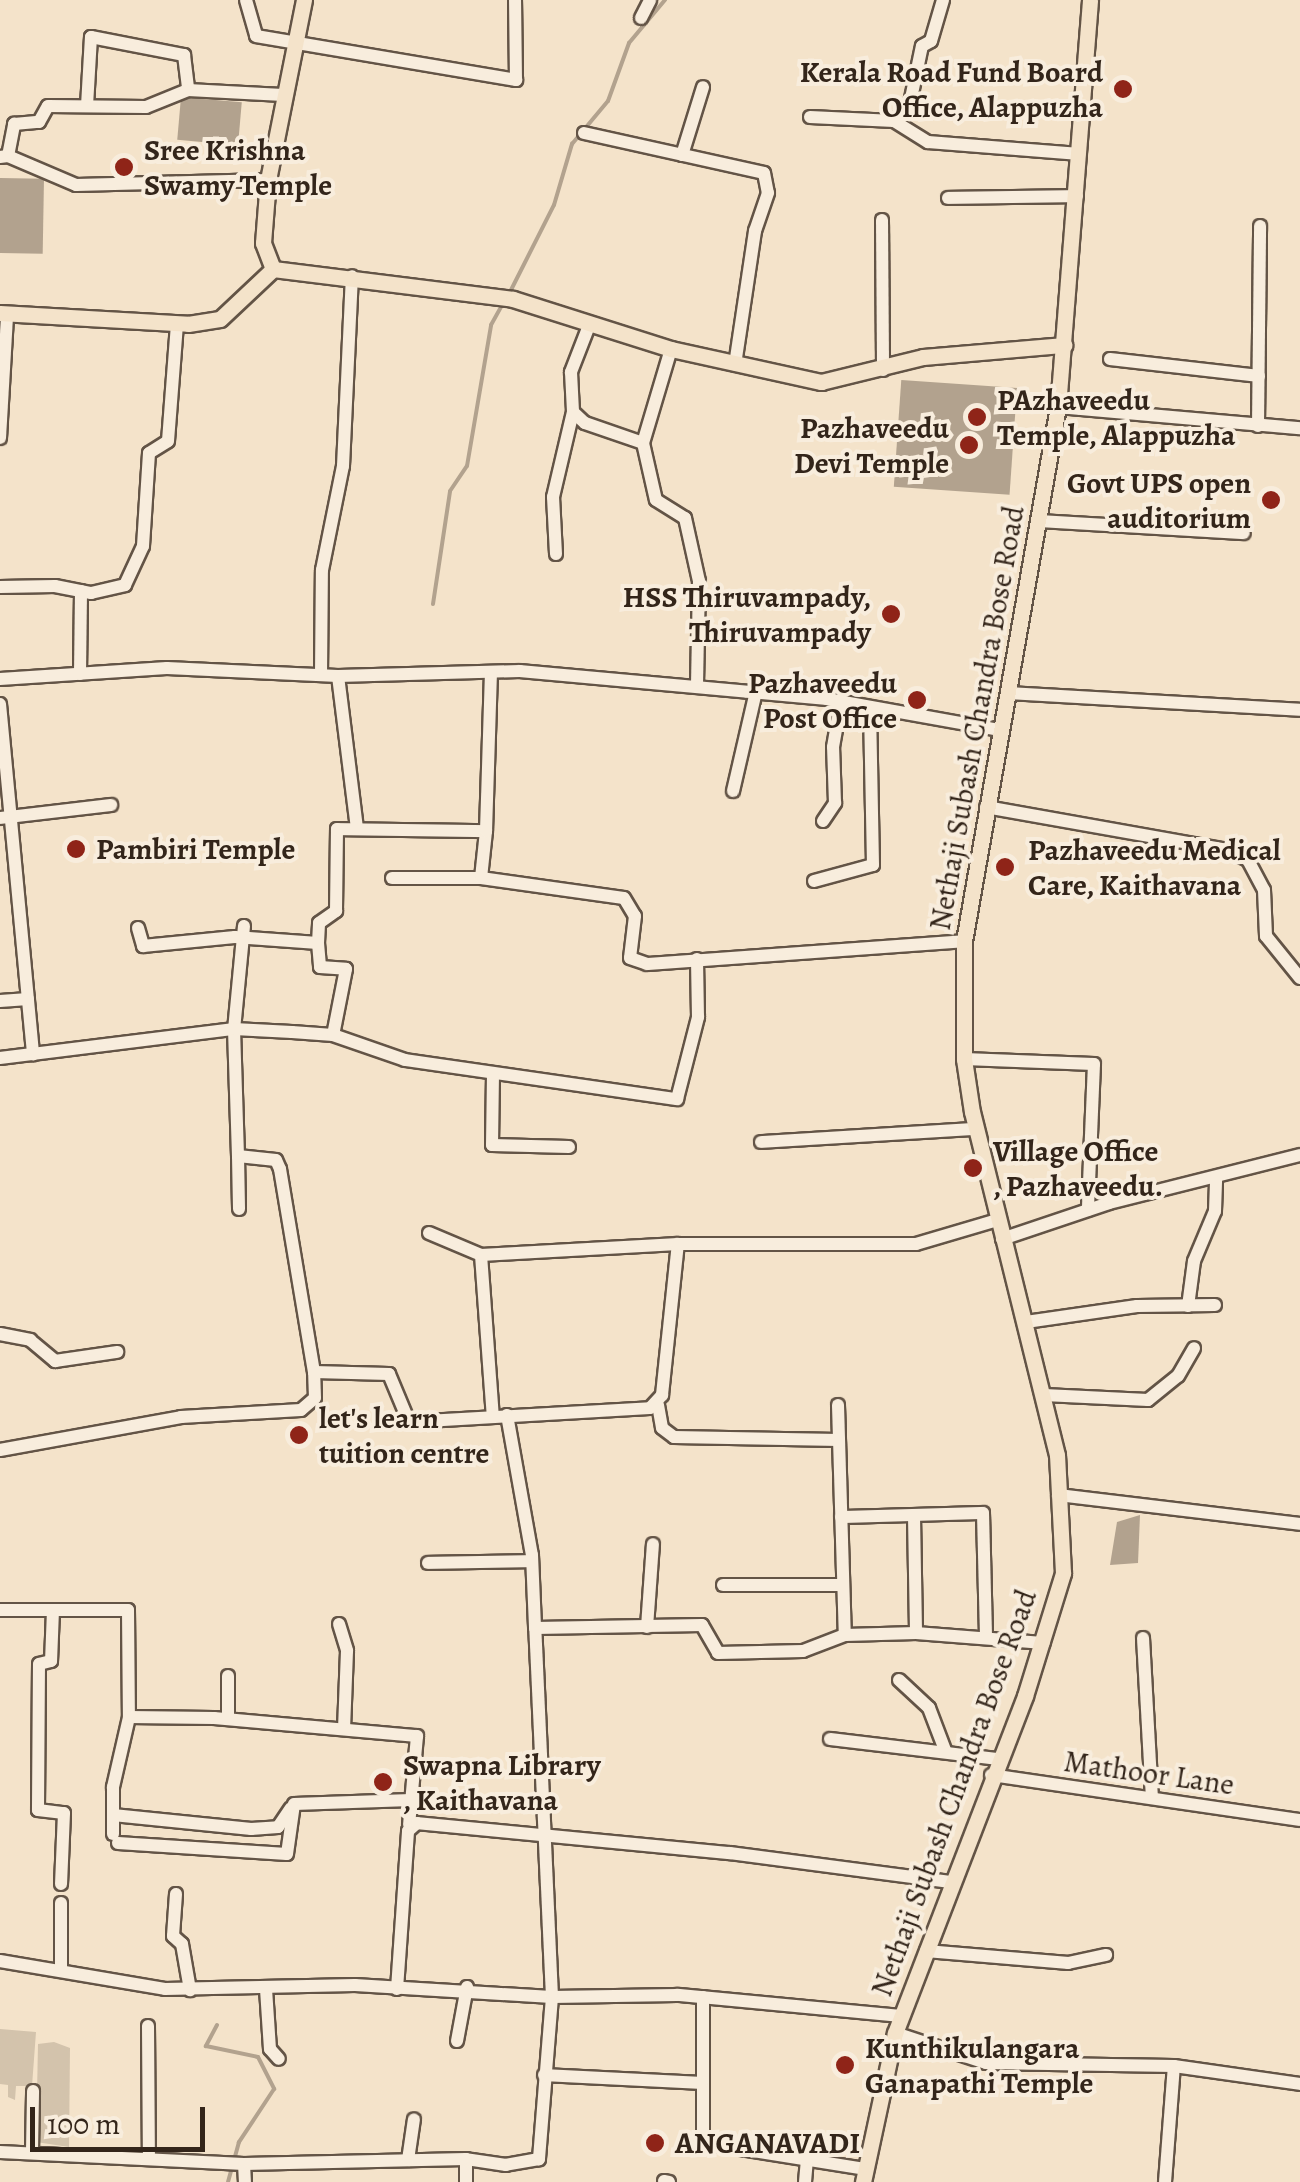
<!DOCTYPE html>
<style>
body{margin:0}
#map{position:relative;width:1300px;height:2182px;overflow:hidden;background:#f4e3ca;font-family:Alegreya,serif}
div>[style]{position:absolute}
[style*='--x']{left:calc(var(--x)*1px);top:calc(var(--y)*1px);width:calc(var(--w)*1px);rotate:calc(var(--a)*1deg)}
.green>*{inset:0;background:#d3c3ac}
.water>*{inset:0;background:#b2a28e;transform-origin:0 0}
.stream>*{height:4px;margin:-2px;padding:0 2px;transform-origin:2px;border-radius:2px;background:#b2a28e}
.roads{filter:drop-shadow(2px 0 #635446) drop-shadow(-2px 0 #635446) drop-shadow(0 2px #635446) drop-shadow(0 -2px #635446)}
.minor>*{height:12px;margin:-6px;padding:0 6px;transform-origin:6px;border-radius:6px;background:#f8eddd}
.major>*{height:15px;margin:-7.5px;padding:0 7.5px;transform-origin:7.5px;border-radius:7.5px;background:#f4e3ca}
.dots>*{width:28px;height:28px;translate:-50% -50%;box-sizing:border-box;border:5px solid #f8eddd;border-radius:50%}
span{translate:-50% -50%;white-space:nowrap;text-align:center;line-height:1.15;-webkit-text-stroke:8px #f8eddd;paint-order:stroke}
.poi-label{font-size:30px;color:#33251a;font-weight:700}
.right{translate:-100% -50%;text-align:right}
.left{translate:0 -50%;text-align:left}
.street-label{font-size:30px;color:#33251a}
.scale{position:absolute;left:30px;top:2107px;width:175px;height:45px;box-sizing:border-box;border:5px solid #33251a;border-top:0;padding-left:12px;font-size:30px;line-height:35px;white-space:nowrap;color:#33251a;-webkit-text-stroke:8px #f8eddd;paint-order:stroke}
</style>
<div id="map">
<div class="green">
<i style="clip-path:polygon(0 2029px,36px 2032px,32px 2086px,16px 2086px,15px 2100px,8px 2097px,8px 2085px,0 2084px)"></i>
<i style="clip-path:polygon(54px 2042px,70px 2048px,69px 2147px,36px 2142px,38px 2044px)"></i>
</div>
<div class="water">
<i style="left:181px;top:97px;width:61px;height:43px;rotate:5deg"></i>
<i style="left:0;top:178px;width:44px;height:75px;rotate:1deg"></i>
<i style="left:1017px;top:388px;width:107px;height:116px;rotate:94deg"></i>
<i style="clip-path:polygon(1140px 1515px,1138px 1563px,1110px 1565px,1117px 1522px)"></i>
</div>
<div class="stream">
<i style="--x:510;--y:292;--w:97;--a:-63.2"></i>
<i style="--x:554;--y:205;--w:64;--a:-73.6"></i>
<i style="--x:572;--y:144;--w:56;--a:-50.1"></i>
<i style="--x:608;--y:101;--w:62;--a:-70.1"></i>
<i style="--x:629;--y:43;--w:56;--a:-50.1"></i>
<i style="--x:433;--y:604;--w:114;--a:-81.4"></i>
<i style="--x:450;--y:491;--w:30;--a:-56"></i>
<i style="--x:467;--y:466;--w:143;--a:-80.3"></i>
<i style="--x:491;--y:325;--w:25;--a:-61"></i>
<i style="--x:217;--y:2025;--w:24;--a:118"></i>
<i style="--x:206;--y:2046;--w:53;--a:11.9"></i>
<i style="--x:258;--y:2057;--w:36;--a:63"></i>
<i style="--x:274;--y:2089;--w:64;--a:123.4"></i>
<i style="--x:239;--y:2142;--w:41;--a:105.4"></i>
</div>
<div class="roads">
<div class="minor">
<i style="--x:246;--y:0;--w:37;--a:74"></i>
<i style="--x:256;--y:36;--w:264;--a:9.6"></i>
<i style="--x:516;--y:80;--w:80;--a:-90.7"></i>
<i style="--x:641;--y:18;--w:20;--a:-63"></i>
<i style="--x:87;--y:106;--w:69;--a:-86.7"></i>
<i style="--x:91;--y:37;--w:95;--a:11"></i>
<i style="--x:184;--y:55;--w:35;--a:83"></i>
<i style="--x:810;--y:117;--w:84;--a:2.7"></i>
<i style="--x:894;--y:121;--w:40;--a:32"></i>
<i style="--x:928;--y:142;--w:152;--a:4.5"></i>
<i style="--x:894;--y:121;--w:20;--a:-41"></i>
<i style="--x:909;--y:108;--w:63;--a:-78.2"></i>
<i style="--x:922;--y:46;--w:10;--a:-29"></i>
<i style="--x:931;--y:41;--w:43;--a:-73.7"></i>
<i style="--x:584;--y:133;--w:184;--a:12.5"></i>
<i style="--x:764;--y:173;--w:20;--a:79"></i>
<i style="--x:768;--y:193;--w:40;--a:108.9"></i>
<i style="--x:755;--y:231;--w:135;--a:98.5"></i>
<i style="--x:682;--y:155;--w:71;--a:-72.8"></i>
<i style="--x:8;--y:156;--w:74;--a:23.1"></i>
<i style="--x:76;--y:185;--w:192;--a:-1.5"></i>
<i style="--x:0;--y:157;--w:8;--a:-7"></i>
<i style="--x:8;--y:156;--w:33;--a:-79"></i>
<i style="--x:14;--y:124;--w:25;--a:-5"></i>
<i style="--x:39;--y:122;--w:18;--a:-61"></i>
<i style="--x:48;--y:106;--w:98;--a:0.6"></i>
<i style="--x:146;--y:107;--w:45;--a:-22"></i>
<i style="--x:188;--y:90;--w:95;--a:3"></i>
<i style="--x:948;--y:198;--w:129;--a:-0.9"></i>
<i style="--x:882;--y:220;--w:150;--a:89.6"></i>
<i style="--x:590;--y:323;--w:53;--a:111.2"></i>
<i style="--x:571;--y:372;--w:40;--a:87.1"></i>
<i style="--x:573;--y:412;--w:16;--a:43"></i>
<i style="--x:585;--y:423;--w:61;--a:19"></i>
<i style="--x:671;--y:349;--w:98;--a:106.6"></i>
<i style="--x:643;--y:443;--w:58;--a:77.2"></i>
<i style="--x:656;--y:500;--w:34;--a:32"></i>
<i style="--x:685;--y:518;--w:65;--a:77.5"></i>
<i style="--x:699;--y:581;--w:104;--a:91.1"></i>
<i style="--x:1110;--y:359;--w:150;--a:6.5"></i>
<i style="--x:1058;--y:407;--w:243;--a:5"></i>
<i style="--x:1258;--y:426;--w:200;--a:-89.4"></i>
<i style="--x:0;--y:438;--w:123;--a:-86.7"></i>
<i style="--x:1041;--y:521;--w:203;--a:3.4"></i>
<i style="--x:556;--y:554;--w:57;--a:-93"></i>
<i style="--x:553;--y:497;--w:87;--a:-76.8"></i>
<i style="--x:0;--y:587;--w:55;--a:-1"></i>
<i style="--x:55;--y:586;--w:37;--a:11"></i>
<i style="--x:91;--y:593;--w:35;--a:-13"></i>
<i style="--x:125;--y:585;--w:43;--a:-65.2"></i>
<i style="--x:143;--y:546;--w:93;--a:-86.3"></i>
<i style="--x:149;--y:453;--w:22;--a:-32"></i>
<i style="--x:168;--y:441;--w:118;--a:-85.6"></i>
<i style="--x:80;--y:674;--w:83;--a:-89.3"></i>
<i style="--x:321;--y:675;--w:105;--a:-89.5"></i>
<i style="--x:322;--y:570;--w:106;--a:-78.6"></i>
<i style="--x:343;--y:466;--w:190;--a:-87.3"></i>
<i style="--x:338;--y:676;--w:154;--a:82.9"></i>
<i style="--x:0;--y:679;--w:167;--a:-3.8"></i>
<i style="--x:167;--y:668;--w:171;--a:2.7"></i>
<i style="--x:338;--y:676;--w:182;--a:-1.6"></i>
<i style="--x:520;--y:671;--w:308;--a:5.2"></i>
<i style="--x:827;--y:699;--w:176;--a:10.2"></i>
<i style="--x:1008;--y:693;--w:292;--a:3.3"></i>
<i style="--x:0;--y:704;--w:352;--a:84.6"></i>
<i style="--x:733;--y:791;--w:103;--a:-77"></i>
<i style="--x:986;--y:807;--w:245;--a:10.1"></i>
<i style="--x:1227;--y:850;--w:23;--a:25"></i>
<i style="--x:1248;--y:860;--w:34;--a:62"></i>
<i style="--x:1264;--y:890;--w:46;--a:87.5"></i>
<i style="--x:1266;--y:936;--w:54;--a:51"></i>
<i style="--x:0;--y:818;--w:112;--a:-6.7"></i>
<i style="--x:823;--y:821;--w:22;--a:-56"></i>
<i style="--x:835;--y:803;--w:56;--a:-92"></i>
<i style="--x:833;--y:747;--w:47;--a:-80.1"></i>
<i style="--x:392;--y:878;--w:89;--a:0"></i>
<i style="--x:481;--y:878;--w:144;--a:8"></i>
<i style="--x:624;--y:898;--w:21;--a:59"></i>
<i style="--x:635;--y:916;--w:42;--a:96.8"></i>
<i style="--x:630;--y:958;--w:18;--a:19"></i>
<i style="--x:647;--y:964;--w:318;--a:-4.1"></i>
<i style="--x:481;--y:878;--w:47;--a:-83.9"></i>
<i style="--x:814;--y:881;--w:61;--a:-15.2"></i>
<i style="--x:873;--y:865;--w:158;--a:-91.1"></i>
<i style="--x:244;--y:926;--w:103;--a:95.5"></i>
<i style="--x:234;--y:1029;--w:127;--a:88.2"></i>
<i style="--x:238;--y:1156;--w:38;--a:6"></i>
<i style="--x:276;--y:1160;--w:10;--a:66"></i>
<i style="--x:280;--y:1169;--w:206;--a:80.5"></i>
<i style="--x:138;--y:928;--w:19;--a:74"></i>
<i style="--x:143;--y:946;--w:92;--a:-5.6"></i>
<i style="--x:235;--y:937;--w:83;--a:4.1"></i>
<i style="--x:318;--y:943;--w:20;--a:-87"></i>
<i style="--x:319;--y:923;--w:21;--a:-35"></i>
<i style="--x:336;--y:911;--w:82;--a:-89.3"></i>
<i style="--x:337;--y:829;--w:149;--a:0.8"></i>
<i style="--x:486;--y:831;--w:159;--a:-88.2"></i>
<i style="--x:318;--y:943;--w:24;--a:85"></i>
<i style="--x:320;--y:967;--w:26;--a:4"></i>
<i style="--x:346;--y:969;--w:67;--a:101.1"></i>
<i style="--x:0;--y:1001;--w:28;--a:-4"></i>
<i style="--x:0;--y:1058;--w:236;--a:-7.1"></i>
<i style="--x:234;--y:1029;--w:58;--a:3"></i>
<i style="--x:292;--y:1032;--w:41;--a:4.2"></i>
<i style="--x:333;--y:1035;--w:76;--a:19.1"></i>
<i style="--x:405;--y:1060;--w:275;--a:8.2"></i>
<i style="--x:677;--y:1099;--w:85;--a:-75.6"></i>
<i style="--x:698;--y:1017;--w:58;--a:-91"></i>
<i style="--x:964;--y:1059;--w:130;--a:2.2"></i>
<i style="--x:1094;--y:1064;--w:146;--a:92.4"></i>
<i style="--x:493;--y:1074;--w:71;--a:90.8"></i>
<i style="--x:492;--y:1145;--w:77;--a:1.5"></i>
<i style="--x:761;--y:1142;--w:214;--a:-3.5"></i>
<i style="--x:238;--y:1156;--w:53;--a:88.9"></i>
<i style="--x:429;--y:1233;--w:56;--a:22.9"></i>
<i style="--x:481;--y:1255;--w:197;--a:-3.2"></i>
<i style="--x:1002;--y:1239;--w:113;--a:-18.6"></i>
<i style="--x:1109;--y:1203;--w:197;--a:-14.1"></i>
<i style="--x:481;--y:1255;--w:162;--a:85.8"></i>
<i style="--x:1188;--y:1306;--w:45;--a:-82.4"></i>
<i style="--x:1194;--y:1261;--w:54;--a:-67.2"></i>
<i style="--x:1215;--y:1211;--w:33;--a:-88"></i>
<i style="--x:1026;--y:1322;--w:112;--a:-8.2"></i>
<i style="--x:1137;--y:1306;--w:78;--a:-0.7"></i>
<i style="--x:0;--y:1334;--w:31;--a:11"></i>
<i style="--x:30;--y:1340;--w:33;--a:40"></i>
<i style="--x:55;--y:1361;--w:63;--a:-8.3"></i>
<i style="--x:1044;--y:1395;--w:104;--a:2.8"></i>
<i style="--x:1148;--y:1400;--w:38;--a:-39"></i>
<i style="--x:1178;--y:1376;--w:32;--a:-60"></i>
<i style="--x:658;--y:1405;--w:23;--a:80"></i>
<i style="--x:662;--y:1428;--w:15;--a:37"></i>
<i style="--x:674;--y:1437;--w:165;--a:1"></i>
<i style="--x:838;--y:1405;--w:230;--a:88.3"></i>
<i style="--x:507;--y:1415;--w:142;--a:79.9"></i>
<i style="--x:532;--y:1555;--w:73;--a:87.6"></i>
<i style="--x:0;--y:1450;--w:184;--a:-10.3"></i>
<i style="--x:181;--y:1417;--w:120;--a:-3.3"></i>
<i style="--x:301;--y:1410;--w:18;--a:-41"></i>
<i style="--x:315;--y:1398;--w:26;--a:-92"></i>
<i style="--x:314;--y:1372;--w:75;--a:1.5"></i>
<i style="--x:389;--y:1374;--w:52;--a:67.4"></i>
<i style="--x:409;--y:1422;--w:241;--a:-3.3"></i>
<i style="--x:650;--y:1408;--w:18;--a:-47"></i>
<i style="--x:662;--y:1395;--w:152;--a:-84"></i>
<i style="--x:678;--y:1244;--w:238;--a:0"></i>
<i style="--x:916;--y:1244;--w:84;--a:-16.5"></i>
<i style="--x:1058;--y:1495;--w:244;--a:6.8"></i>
<i style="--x:914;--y:1516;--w:117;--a:89"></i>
<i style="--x:841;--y:1517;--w:142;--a:-1.6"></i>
<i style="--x:983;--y:1513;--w:122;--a:88.6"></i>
<i style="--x:428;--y:1563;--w:104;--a:-1.1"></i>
<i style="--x:723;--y:1585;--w:120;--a:0"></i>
<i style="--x:0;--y:1610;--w:128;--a:0"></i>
<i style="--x:128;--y:1610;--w:107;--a:89.5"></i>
<i style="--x:129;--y:1717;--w:85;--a:0.7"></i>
<i style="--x:214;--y:1718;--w:204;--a:5.1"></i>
<i style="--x:417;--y:1736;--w:89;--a:95.1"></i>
<i style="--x:53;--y:1610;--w:51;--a:92.2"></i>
<i style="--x:51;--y:1661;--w:12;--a:166"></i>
<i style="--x:39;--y:1664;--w:146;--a:90.4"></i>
<i style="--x:38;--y:1810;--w:26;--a:7"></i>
<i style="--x:64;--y:1813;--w:71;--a:92.4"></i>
<i style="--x:339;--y:1624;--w:28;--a:73"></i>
<i style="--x:347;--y:1651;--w:77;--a:92.2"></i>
<i style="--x:647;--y:1627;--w:83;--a:-85.9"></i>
<i style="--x:1143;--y:1638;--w:160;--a:86.8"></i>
<i style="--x:228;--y:1676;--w:43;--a:90"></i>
<i style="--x:899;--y:1680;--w:41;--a:43"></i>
<i style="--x:929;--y:1708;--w:45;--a:69.1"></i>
<i style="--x:830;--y:1739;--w:168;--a:6.8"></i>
<i style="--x:991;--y:1775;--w:312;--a:8.3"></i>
<i style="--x:113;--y:1815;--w:139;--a:5.8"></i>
<i style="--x:251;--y:1829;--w:27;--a:-4"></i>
<i style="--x:278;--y:1827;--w:22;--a:-56"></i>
<i style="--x:113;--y:1834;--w:47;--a:-90"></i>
<i style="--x:113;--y:1787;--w:72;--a:-77.1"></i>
<i style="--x:118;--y:1843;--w:169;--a:3.7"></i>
<i style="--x:287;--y:1854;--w:50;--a:-82"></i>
<i style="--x:294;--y:1804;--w:117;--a:-2"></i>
<i style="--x:176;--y:1894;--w:42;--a:94.1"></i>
<i style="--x:173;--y:1936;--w:12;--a:42"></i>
<i style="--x:182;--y:1944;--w:47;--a:80.1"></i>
<i style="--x:926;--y:1951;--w:143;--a:4.8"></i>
<i style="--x:1068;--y:1963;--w:39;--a:-12"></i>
<i style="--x:0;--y:1961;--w:167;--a:9.6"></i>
<i style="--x:165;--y:1989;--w:190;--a:-1.2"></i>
<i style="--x:355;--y:1985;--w:197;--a:3.5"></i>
<i style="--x:552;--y:1997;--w:163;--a:94.6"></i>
<i style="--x:539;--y:2159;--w:34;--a:170"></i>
<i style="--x:506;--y:2165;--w:40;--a:-171.5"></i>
<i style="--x:61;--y:1968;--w:65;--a:-90"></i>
<i style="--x:266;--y:1989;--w:60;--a:86.2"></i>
<i style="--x:270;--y:2049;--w:13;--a:48"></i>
<i style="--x:397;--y:1989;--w:158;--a:-86"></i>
<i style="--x:408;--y:1831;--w:12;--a:-42"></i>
<i style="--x:417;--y:1823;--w:314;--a:5.5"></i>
<i style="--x:730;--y:1853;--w:222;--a:7.5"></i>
<i style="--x:703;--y:1997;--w:146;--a:90"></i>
<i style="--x:703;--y:2143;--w:164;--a:9.1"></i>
<i style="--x:901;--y:2016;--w:225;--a:-174.6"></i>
<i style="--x:677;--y:1995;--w:125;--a:179.1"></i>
<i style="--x:552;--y:1997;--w:369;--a:-92.6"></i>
<i style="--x:535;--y:1628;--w:167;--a:-1"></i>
<i style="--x:702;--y:1625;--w:32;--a:60"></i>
<i style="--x:718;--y:1653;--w:85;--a:-1.3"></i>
<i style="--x:803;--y:1651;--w:45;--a:-20.9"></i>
<i style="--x:845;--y:1635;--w:71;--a:-1.6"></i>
<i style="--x:916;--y:1633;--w:128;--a:4.5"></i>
<i style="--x:148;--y:2026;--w:130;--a:89.6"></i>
<i style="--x:895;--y:2033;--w:96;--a:18.2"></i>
<i style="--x:986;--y:2063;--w:188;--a:0.9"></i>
<i style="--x:1174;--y:2066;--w:127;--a:8.1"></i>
<i style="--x:457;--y:2041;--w:55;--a:-79.5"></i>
<i style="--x:544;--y:2075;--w:158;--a:2.9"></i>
<i style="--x:32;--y:2151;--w:60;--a:-89"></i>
<i style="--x:0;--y:2152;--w:244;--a:2.8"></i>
<i style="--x:244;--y:2164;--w:222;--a:-1.3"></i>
<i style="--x:466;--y:2159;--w:23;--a:90"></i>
<i style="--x:408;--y:2160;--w:41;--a:-81.7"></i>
<i style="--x:244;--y:2164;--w:18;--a:87"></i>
<i style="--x:664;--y:2181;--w:5;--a:11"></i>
<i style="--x:805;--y:2182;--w:23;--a:-85"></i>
<i style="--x:1165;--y:2182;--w:116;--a:-85.6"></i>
</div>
<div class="major">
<i style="--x:273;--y:269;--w:242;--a:7.1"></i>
<i style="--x:513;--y:299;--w:166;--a:17.6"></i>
<i style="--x:671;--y:349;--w:154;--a:12.4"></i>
<i style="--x:821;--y:382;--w:105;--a:-13.8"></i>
<i style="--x:923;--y:357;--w:142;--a:-4.9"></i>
<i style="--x:273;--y:269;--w:28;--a:-111"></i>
<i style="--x:263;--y:243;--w:63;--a:-85.5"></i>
<i style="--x:268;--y:180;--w:184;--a:-78.7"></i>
<i style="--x:0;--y:313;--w:188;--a:3.3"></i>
<i style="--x:188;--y:324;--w:32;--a:-9"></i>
<i style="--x:220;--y:319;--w:73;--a:-43.3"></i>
<i style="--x:863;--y:2182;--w:152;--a:-77.9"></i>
<i style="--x:895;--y:2033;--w:361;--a:-68.9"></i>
<i style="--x:1025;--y:1696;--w:129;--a:-72.8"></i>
<i style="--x:1063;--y:1573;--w:118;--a:-92.9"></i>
<i style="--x:1057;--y:1455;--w:353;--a:-103.9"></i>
<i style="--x:972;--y:1112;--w:54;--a:-98.6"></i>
<i style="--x:964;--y:1059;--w:118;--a:-90"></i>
<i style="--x:964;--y:941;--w:542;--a:-80.02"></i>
<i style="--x:1058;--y:407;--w:408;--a:-85.5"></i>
</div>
</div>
<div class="dots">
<i style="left:1123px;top:89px;background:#8f2418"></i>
<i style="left:124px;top:167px;background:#8f2418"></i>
<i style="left:977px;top:417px;background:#8f2418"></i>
<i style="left:969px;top:445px;background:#8f2418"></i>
<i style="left:1271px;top:500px;background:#8f2418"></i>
<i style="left:891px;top:614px;background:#8f2418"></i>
<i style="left:917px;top:700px;background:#8f2418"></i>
<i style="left:76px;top:849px;background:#8f2418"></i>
<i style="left:1005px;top:867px;background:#8f2418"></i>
<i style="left:973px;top:1168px;background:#8f2418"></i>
<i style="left:299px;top:1435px;background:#8f2418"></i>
<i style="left:383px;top:1782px;background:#8f2418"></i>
<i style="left:845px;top:2065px;background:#8f2418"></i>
<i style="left:655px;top:2143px;background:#8f2418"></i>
</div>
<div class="poi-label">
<span class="right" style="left:1103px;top:89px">Kerala Road Fund Board<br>Office, Alappuzha</span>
<span class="left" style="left:144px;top:167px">Sree Krishna<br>Swamy Temple</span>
<span class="left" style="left:997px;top:417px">PAzhaveedu<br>Temple, Alappuzha</span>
<span class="right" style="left:949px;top:445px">Pazhaveedu<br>Devi Temple</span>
<span class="right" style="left:1251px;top:500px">Govt UPS open<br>auditorium</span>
<span class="right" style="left:871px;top:614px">HSS Thiruvampady,<br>Thiruvampady</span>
<span class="right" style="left:897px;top:700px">Pazhaveedu<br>Post Office</span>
<span class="left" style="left:96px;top:849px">Pambiri Temple</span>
<span class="left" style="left:1028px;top:867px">Pazhaveedu Medical<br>Care, Kaithavana</span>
<span class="left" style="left:993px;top:1168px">Village Office<br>, Pazhaveedu.</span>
<span class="left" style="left:319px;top:1435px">let's learn<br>tuition centre</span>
<span class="left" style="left:403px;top:1782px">Swapna Library<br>, Kaithavana</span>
<span class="left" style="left:865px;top:2065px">Kunthikulangara<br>Ganapathi Temple</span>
<span class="left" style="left:675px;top:2143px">ANGANAVADI</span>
</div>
<div class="street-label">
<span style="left:977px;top:718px;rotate:-80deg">Nethaji Subash Chandra Bose Road</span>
<span style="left:1149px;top:1773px;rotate:8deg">Mathoor Lane</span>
<span style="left:954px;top:1793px;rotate:-70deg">Nethaji Subash Chandra Bose Road</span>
</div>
<div class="scale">100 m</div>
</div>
